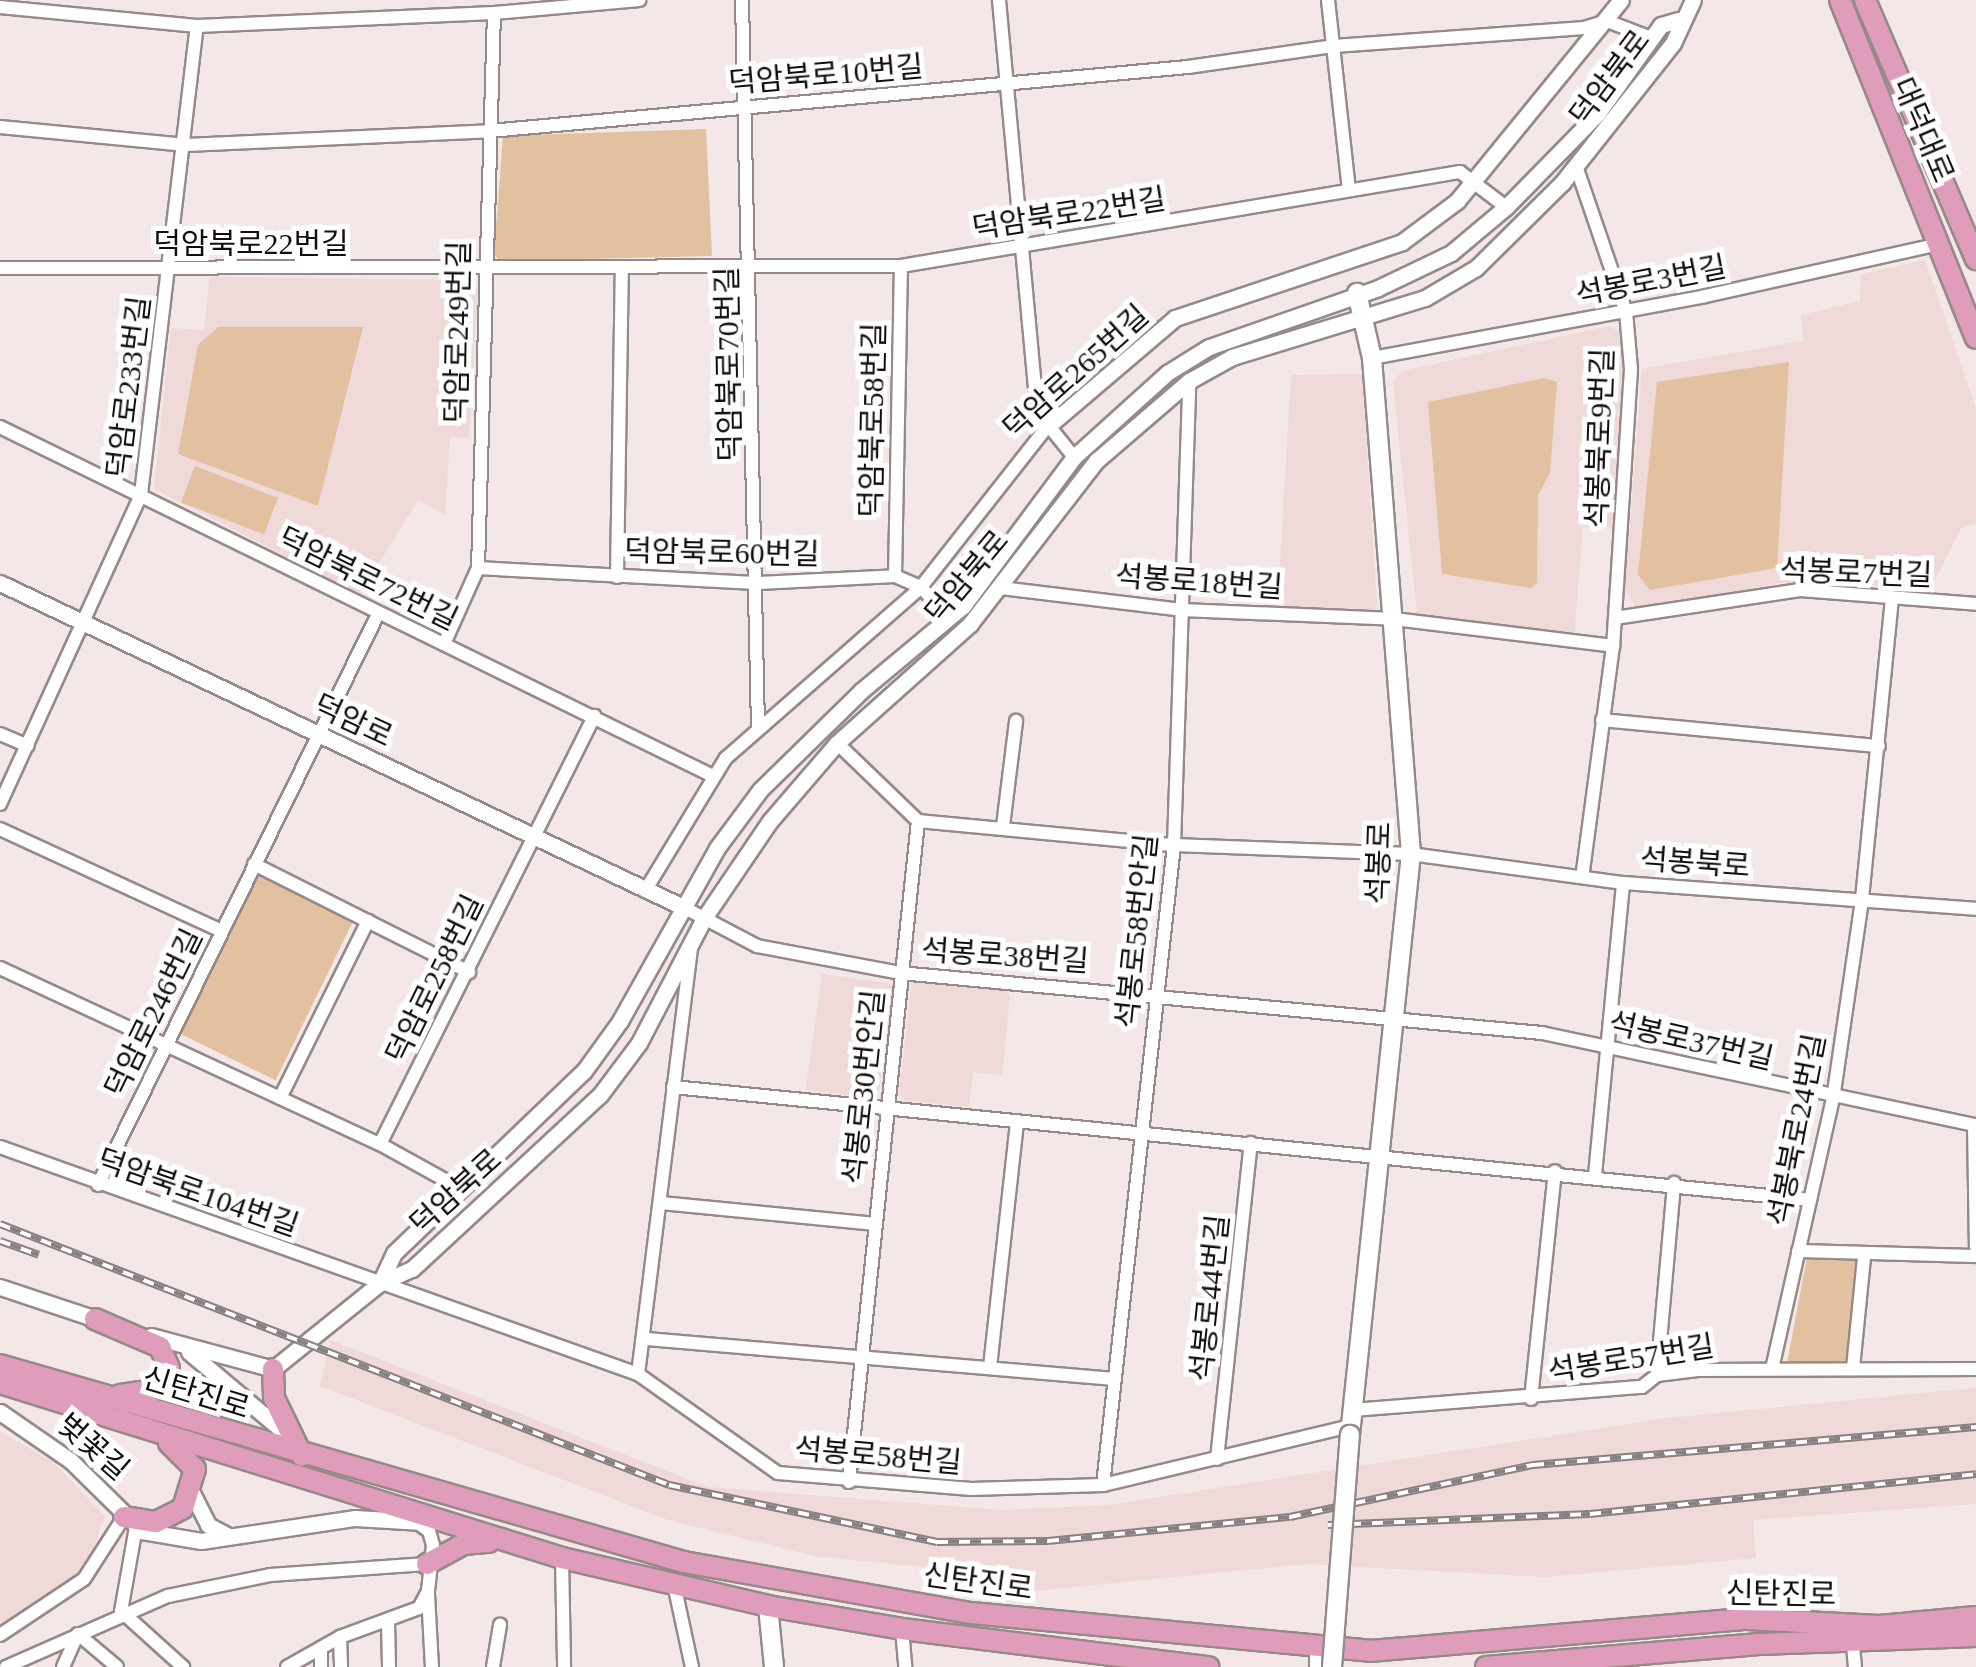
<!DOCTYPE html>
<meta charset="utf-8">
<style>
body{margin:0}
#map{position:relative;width:1976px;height:1667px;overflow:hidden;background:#f4e7e7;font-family:"Times New Roman","Noto Sans KR",serif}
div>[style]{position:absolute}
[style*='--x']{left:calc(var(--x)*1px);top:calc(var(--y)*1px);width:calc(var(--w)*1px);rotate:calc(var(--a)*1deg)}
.built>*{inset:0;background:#f0d9d9;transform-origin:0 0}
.green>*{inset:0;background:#e2c1a0;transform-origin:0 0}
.roads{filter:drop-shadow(2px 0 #958989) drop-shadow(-2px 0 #958989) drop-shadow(0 2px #958989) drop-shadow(0 -2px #958989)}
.minor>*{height:12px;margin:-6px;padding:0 6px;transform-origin:6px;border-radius:6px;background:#fff}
.tertiary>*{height:15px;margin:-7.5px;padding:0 7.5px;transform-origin:7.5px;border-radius:7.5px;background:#fff}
.secondary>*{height:18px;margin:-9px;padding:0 9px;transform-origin:9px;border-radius:9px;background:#fff}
.primary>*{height:20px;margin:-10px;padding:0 10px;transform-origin:10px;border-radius:10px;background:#e09dbb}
.rail>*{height:8px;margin-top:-4px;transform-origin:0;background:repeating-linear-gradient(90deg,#fff 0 11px,#898181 0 22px);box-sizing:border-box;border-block:2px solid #898181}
.bridges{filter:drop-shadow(2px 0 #958989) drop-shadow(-2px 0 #958989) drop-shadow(0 2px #958989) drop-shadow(0 -2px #958989)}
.secondary-bridge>*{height:18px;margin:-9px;padding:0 9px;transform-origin:9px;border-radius:9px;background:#fff}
span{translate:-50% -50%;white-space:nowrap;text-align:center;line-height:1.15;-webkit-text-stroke:10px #fff;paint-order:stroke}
.street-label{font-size:30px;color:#120e0e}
</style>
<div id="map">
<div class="built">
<i style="clip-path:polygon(1925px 260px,1976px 408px,1976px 524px,1961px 528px,1931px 588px,1779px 583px,1637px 610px,1625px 589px,1642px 369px,1803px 341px,1801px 315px,1860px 301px,1861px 274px)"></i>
<i style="clip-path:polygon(210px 277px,471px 280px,478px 290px,469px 438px,450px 437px,445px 515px,418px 500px,360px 594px,154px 489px,171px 328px,204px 330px)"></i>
<i style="clip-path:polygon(1609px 326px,1618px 331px,1622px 356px,1616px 528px,1583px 527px,1574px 638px,1418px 624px,1393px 382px,1402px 371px)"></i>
<i style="clip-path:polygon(1362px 374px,1378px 621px,1277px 615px,1291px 375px)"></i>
<i style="left:822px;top:974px;width:73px;height:117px;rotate:8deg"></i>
<i style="clip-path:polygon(912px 980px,1005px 988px,1010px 996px,1002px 1075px,973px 1072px,969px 1107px,905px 1100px,899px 1093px)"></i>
<i style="clip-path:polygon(330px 1340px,708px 1487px,1002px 1510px,1108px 1505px,1668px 1418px,1976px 1388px,1976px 1504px,1753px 1520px,1756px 1558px,1545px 1577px,1305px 1564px,964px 1598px,925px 1567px,815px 1556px,668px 1520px,320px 1386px)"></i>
<i style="clip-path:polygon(0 1431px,54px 1463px,105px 1516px,83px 1578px,0 1630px)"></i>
</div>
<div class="green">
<i style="clip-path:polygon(706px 129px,712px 256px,500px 261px,494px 254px,503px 136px)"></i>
<i style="clip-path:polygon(218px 327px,363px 327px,318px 506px,178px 454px,198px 345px)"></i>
<i style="clip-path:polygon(1789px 362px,1777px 568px,1650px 590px,1638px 575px,1657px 382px)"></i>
<i style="clip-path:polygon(1544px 378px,1557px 382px,1550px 473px,1538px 495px,1537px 583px,1531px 588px,1442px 574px,1428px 402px)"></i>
<i style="left:195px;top:466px;width:89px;height:39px;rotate:21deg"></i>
<i style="left:257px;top:872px;width:108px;height:179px;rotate:26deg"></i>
<i style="clip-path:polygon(1808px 1252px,1864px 1257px,1854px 1355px,1842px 1362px,1787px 1363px)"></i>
</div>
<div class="roads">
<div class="minor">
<i style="--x:742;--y:0;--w:727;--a:88.74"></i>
<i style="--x:999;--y:0;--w:413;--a:84.7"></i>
<i style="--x:1037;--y:411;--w:59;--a:51.2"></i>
<i style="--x:1328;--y:0;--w:190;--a:83.7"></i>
<i style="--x:0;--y:7;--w:198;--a:5.5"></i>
<i style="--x:197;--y:26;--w:297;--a:-2.5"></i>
<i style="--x:494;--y:13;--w:146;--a:-5.1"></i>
<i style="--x:0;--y:127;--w:187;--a:5.5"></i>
<i style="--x:186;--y:145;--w:304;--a:-2.6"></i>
<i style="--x:490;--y:131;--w:701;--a:-5.24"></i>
<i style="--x:1188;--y:67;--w:148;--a:-8.2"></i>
<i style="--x:1334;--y:46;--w:251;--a:-4.1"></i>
<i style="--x:1584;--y:28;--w:24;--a:-17"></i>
<i style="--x:1607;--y:21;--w:47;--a:21.1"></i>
<i style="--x:1576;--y:166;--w:154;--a:71.1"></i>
<i style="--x:1626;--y:312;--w:57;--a:85"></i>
<i style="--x:1631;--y:369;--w:278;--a:93.7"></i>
<i style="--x:1613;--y:646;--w:233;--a:97.6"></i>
<i style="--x:0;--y:268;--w:901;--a:-0.13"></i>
<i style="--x:901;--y:266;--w:567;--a:-9.55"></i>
<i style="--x:1460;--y:172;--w:58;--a:37.3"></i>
<i style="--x:1372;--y:358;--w:339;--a:-10.5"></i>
<i style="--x:1705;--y:296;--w:240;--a:-12.5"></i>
<i style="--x:0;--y:427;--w:794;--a:26.08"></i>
<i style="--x:478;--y:568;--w:281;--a:3.1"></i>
<i style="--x:759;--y:583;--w:136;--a:-2.9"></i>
<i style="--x:895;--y:576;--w:28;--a:23"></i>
<i style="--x:921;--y:587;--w:42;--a:47.9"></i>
<i style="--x:895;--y:576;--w:310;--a:-88.9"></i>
<i style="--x:617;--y:577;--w:306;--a:-89.1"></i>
<i style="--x:1001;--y:588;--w:182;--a:6.9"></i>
<i style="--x:1182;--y:610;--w:212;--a:2.4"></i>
<i style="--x:1394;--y:619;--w:221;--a:7"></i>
<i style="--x:1615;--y:618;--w:187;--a:-8.6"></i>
<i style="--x:1800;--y:590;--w:177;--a:4.5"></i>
<i style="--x:444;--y:644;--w:83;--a:-65.9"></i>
<i style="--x:478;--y:568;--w:555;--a:-88.35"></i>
<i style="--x:1602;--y:720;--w:278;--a:5.4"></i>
<i style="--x:0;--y:734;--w:30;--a:23"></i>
<i style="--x:837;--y:743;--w:112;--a:43.9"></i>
<i style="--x:918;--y:821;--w:257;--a:5.4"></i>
<i style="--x:1174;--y:845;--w:237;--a:2.2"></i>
<i style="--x:1411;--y:854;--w:214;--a:7.8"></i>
<i style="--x:1623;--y:883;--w:354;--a:4.2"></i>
<i style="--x:0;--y:804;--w:341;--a:-65.5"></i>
<i style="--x:141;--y:494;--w:471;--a:-83.2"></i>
<i style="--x:1003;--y:826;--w:106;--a:-82.9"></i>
<i style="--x:0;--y:829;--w:244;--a:24.7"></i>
<i style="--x:254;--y:864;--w:241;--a:26.7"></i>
<i style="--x:645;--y:891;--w:156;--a:-58.7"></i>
<i style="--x:726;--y:758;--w:259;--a:-41.2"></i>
<i style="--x:921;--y:587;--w:204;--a:-51.8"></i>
<i style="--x:683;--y:907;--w:84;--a:27.8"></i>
<i style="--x:757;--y:946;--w:146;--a:10.7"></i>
<i style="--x:900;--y:973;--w:645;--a:5.34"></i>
<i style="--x:1542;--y:1033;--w:444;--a:12"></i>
<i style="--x:0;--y:968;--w:419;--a:24.9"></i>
<i style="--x:380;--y:1144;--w:95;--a:29"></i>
<i style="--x:673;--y:1087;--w:1143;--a:5.68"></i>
<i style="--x:280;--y:1098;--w:198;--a:-63.6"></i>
<i style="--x:1974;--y:1125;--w:122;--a:89.1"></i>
<i style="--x:380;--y:1144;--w:479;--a:-63.4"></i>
<i style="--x:0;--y:1147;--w:677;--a:19.59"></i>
<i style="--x:638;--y:1374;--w:171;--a:35.3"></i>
<i style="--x:778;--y:1473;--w:194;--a:4.7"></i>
<i style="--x:971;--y:1489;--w:132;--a:-1.7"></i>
<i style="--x:1103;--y:1485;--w:255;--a:-13.4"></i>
<i style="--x:1595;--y:1175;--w:293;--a:-84.5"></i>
<i style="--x:98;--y:1185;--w:636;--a:-63.88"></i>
<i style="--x:662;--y:1203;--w:214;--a:5.6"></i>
<i style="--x:1798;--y:1251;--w:178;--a:1.6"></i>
<i style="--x:647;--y:1339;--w:469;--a:4.9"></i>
<i style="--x:990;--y:1367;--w:246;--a:-83.7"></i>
<i style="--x:1853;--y:1368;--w:112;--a:-84.3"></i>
<i style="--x:1772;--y:1369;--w:277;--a:-77.3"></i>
<i style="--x:1833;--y:1099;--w:202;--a:-81.7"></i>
<i style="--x:1862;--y:899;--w:303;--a:-84.3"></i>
<i style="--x:638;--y:1374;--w:427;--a:-82.9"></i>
<i style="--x:1657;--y:1375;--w:193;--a:-84.9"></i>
<i style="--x:1531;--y:1399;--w:229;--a:-84"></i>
<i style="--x:1353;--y:1410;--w:290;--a:-4.6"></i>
<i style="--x:1642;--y:1387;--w:19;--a:-39"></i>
<i style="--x:1657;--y:1375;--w:41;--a:-7"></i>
<i style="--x:1698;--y:1370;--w:278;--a:-0.2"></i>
<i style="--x:1217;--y:1459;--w:318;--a:-83.9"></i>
<i style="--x:849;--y:1482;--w:665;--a:-84.04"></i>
<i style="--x:1103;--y:1485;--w:644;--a:-83.67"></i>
<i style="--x:1174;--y:845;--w:464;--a:-88.1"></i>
<i style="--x:136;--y:1527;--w:85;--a:100.1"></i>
<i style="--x:121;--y:1611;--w:84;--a:42.1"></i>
<i style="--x:562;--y:1558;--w:109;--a:88.9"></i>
<i style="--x:674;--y:1584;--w:85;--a:77.8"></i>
<i style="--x:428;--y:1594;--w:73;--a:86.9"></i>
<i style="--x:388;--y:1622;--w:45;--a:88.7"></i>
<i style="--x:902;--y:1629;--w:38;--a:85"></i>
<i style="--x:0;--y:1635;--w:101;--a:-33.7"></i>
<i style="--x:84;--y:1579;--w:74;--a:-57.2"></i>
<i style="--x:340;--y:1637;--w:30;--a:88"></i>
<i style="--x:1853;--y:1645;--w:22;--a:85"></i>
<i style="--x:321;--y:1648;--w:19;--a:90"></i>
<i style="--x:1316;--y:1649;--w:18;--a:90"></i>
<i style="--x:6;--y:1667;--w:177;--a:-23.7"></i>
<i style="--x:168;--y:1596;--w:104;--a:-11.6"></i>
<i style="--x:270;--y:1575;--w:157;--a:-4"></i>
<i style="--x:63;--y:1667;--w:36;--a:-66"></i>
<i style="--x:78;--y:1634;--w:51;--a:40.2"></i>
<i style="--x:287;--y:1667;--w:61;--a:-29.5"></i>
<i style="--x:340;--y:1637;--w:84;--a:-20.2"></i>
<i style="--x:419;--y:1608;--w:19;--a:-62"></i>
<i style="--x:428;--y:1591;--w:46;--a:-83.8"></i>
<i style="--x:433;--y:1545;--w:15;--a:-106"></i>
<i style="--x:429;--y:1531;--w:19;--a:-145"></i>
<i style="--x:493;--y:1667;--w:43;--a:-80.5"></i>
</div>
<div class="tertiary">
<i style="--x:1047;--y:427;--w:168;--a:-40.4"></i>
<i style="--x:1175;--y:318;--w:239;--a:-18.5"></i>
<i style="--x:1402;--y:242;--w:69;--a:-36.7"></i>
<i style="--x:1457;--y:201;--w:259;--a:-50.8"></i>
<i style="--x:0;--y:583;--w:756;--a:25.38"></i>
<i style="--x:380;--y:1283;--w:33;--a:-65"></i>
<i style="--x:394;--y:1253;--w:263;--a:-43.8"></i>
<i style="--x:584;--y:1071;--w:62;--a:-54.2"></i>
<i style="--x:620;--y:1021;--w:198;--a:-60.7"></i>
<i style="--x:717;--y:848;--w:72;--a:-53.4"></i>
<i style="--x:760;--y:790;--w:141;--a:-44.4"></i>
<i style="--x:861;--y:691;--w:133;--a:-39.8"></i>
<i style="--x:963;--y:606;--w:186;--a:-53.3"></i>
<i style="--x:1074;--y:457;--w:125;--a:-42.1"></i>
<i style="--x:1167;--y:373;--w:49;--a:-31.8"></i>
<i style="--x:1209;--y:347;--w:179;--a:-19.2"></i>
<i style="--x:1378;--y:288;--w:81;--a:-25.6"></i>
<i style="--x:1451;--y:253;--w:72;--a:-39.9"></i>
<i style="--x:1506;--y:207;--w:132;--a:-45.6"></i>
<i style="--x:1598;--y:113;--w:108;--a:-54.4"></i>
<i style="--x:1661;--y:25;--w:18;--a:-16"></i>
<i style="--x:0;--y:1287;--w:111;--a:18.4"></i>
<i style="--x:151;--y:1336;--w:126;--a:15.1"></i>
<i style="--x:273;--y:1369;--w:137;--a:-38.8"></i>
<i style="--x:380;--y:1283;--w:35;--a:-24"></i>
<i style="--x:412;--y:1269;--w:256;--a:-42.8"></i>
<i style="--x:600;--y:1095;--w:65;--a:-53.1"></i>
<i style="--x:639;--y:1043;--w:141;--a:-62.5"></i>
<i style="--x:704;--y:918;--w:117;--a:-55.8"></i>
<i style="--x:770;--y:821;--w:103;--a:-49.3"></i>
<i style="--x:837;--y:743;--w:178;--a:-41.8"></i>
<i style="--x:970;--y:624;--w:206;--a:-52.3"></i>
<i style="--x:1096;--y:461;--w:123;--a:-40.7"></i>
<i style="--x:1189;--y:381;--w:49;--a:-29.2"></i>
<i style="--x:1232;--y:357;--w:202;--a:-17"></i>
<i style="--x:1425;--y:298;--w:59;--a:-30.5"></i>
<i style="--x:1476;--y:268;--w:121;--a:-44.7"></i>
<i style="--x:1562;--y:183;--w:179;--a:-51.6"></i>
<i style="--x:1673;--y:43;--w:47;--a:-65.1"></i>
<i style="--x:189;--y:1352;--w:132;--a:40.1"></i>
<i style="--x:0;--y:1412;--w:86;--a:34.6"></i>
<i style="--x:71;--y:1461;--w:100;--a:44.6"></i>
<i style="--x:142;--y:1531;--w:60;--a:9.6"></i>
<i style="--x:201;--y:1541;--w:156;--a:-8.5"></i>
<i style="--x:355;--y:1518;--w:67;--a:3.4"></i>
<i style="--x:192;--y:1493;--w:36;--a:63"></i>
<i style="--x:208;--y:1525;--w:24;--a:28"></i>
</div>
<div class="secondary">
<i style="--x:1350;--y:1435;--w:584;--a:-84.01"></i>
<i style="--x:1411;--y:854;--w:498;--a:-94.5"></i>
<i style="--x:1372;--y:358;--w:67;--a:-103"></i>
<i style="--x:768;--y:1606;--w:61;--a:84.4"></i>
</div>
<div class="primary">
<i style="--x:1840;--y:0;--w:364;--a:68.1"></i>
<i style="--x:1865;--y:0;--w:282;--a:66.8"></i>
<i style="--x:95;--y:1319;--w:71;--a:23.3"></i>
<i style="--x:160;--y:1347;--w:23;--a:67"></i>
<i style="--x:169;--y:1368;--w:22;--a:111"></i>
<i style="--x:161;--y:1389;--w:41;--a:171.7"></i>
<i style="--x:0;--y:1365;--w:712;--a:16.07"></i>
<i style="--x:684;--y:1562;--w:291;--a:10.1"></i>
<i style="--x:971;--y:1613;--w:401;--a:5.4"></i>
<i style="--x:1370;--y:1651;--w:378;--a:-4.9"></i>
<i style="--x:1747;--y:1619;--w:132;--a:3"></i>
<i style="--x:1879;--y:1626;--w:97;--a:-5.3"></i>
<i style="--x:273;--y:1369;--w:29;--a:88"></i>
<i style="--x:274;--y:1398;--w:64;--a:64.2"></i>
<i style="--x:0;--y:1383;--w:589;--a:17.3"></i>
<i style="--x:562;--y:1558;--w:212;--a:13.1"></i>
<i style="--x:768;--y:1606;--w:136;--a:9.7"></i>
<i style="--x:902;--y:1629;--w:309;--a:7.1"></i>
<i style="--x:124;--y:1517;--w:32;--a:9"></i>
<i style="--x:156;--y:1522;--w:30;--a:-27"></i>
<i style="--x:183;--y:1508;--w:41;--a:-72.9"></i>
<i style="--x:195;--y:1469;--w:37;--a:-135"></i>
<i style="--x:427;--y:1564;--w:42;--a:-28.4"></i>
<i style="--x:464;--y:1544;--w:25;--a:-5"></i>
<i style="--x:1486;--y:1667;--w:274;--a:-4.8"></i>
<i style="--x:1759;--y:1644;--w:217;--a:-2.1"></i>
</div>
</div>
<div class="rail">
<i style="--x:0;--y:1224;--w:718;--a:21.31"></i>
<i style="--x:669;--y:1485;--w:274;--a:12"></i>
<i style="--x:937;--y:1542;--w:111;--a:-0.5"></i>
<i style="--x:1048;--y:1541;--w:243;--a:-5.7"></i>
<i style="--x:1290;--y:1517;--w:249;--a:-12.1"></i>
<i style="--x:1533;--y:1465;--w:445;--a:-4.9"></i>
<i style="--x:0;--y:1241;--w:41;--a:19.7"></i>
<i style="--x:1328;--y:1525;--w:262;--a:-2.4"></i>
<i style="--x:1590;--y:1514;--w:388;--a:-5.9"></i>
</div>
<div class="bridges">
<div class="secondary-bridge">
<i style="--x:1332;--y:1667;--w:233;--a:-85.6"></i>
</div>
</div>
<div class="street-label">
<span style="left:826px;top:75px;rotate:-5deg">덕암북로10번길</span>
<span style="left:1610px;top:78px;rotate:-53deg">덕암북로</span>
<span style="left:1923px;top:130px;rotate:67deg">대덕대로</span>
<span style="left:1069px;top:214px;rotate:-9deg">덕암북로22번길</span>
<span style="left:251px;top:244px">덕암북로22번길</span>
<span style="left:1651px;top:281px;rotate:-11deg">석봉로3번길</span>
<span style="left:458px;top:332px;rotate:-89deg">덕암로249번길</span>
<span style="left:729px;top:364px;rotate:-91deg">덕암북로70번길</span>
<span style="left:1076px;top:372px;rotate:-42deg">덕암로265번길</span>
<span style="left:129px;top:387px;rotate:-83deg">덕암로233번길</span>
<span style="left:873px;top:420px;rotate:-89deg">덕암북로58번길</span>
<span style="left:1600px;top:438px;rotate:-88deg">석봉북로9번길</span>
<span style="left:722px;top:553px;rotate:1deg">덕암북로60번길</span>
<span style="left:1856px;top:573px;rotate:2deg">석봉로7번길</span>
<span style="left:967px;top:577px;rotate:-50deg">덕암북로</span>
<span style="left:368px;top:579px;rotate:26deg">덕암북로72번길</span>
<span style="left:1199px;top:582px;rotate:4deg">석봉로18번길</span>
<span style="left:353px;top:721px;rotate:25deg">덕암로</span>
<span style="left:1379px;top:863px;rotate:-88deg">석봉로</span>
<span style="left:1695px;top:863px;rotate:4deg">석봉북로</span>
<span style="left:1137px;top:931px;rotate:-84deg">석봉로58번안길</span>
<span style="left:1005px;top:956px;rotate:4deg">석봉로38번길</span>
<span style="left:435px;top:979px;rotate:-64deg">덕암로258번길</span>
<span style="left:154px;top:1013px;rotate:-64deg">덕암로246번길</span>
<span style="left:1691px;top:1041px;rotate:13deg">석봉로37번길</span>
<span style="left:864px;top:1087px;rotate:-84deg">석봉로30번안길</span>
<span style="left:1797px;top:1130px;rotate:-79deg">석봉북로24번길</span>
<span style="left:456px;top:1192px;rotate:-42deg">덕암북로</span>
<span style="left:198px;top:1193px;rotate:19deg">덕암북로104번길</span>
<span style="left:1210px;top:1298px;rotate:-84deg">석봉로44번길</span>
<span style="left:1631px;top:1359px;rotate:-9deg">석봉로57번길</span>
<span style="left:196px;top:1393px;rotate:17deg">신탄진로</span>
<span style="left:93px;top:1447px;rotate:41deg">벚꽃길</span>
<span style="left:878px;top:1456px;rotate:5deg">석봉로58번길</span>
<span style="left:978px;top:1582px;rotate:8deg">신탄진로</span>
<span style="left:1781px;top:1594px;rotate:1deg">신탄진로</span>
</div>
</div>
